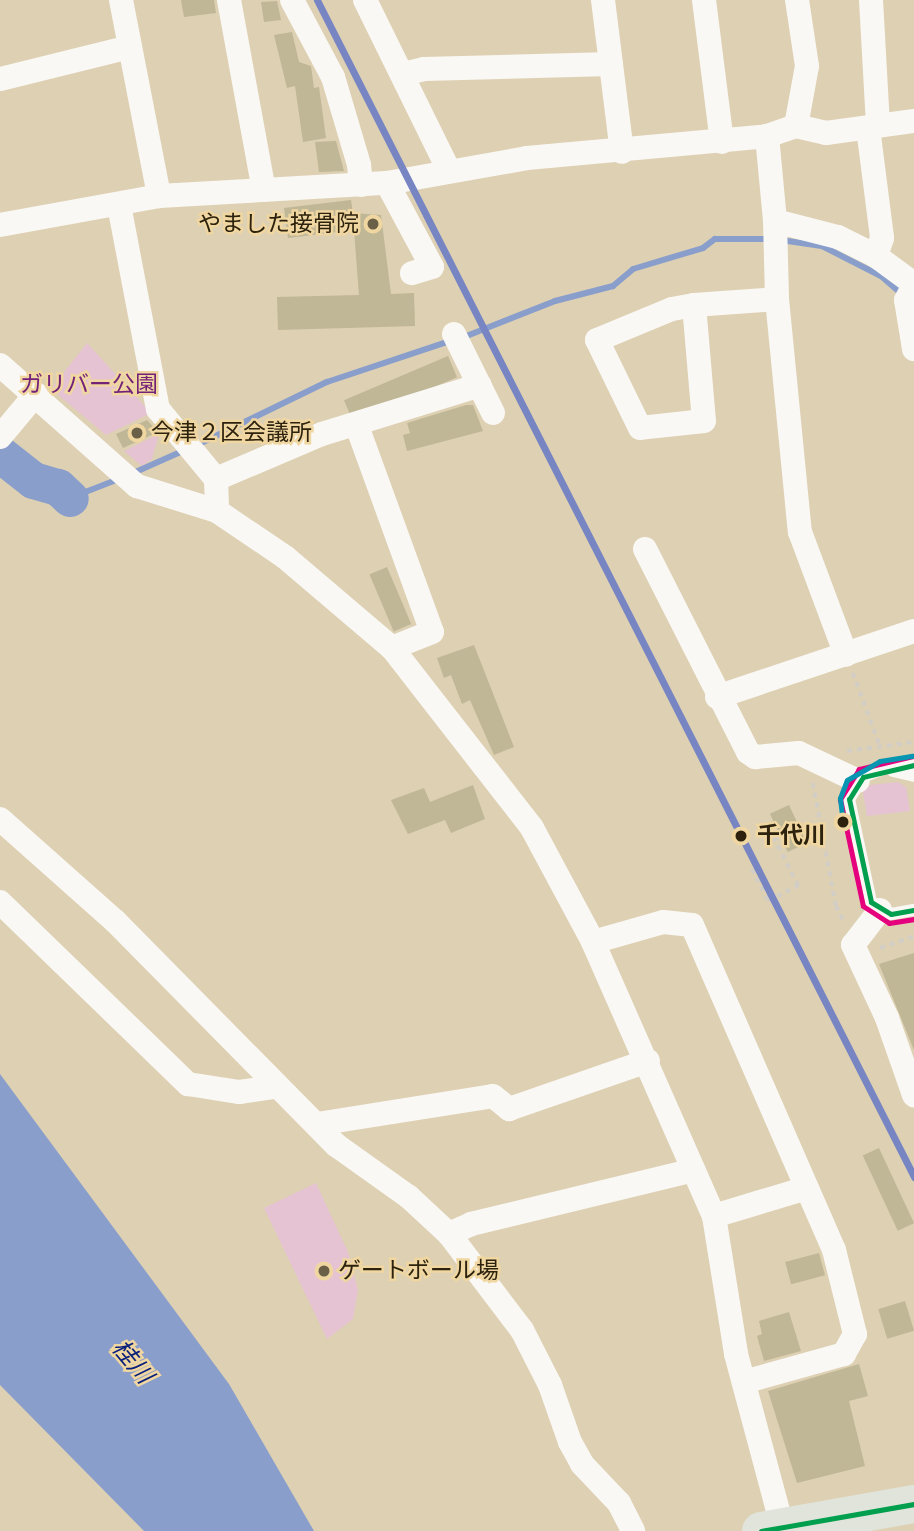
<!DOCTYPE html>
<meta charset="utf-8">
<style>
body{margin:0}
#map{position:relative;width:914px;height:1531px;overflow:hidden;background:#ded0b3;font-family:"Source Sans 3","Noto Sans JP",sans-serif}
div>[style]{position:absolute}
[style*='--x']{left:calc(var(--x)*1px);top:calc(var(--y)*1px);width:calc(var(--w)*1px);rotate:calc(var(--a)*1deg)}
.green>*{inset:0;background:#e5c3d2}
.water>*{inset:0;background:#8a9ecc}
.stream>*{height:6px;margin:-3px;padding:0 3px;transform-origin:3px;border-radius:3px;background:#8a9ecc}
.river>*{height:37px;margin:-18.5px;padding:0 18.5px;transform-origin:18.5px;border-radius:18.5px;background:#8a9ecc}
.building>*{inset:0;background:#bfb796;transform-origin:0 0}
.path>*{height:3.5px;margin-top:-1.75px;transform-origin:0;background:repeating-linear-gradient(90deg,#d2cdc5 0 5px,transparent 0 10px)}
.lane>*{height:12px;margin:-6px;padding:0 6px;transform-origin:6px;border-radius:6px;background:#faf8f4}
.street>*{height:24px;margin:-12px;padding:0 12px;transform-origin:12px;border-radius:12px;background:#faf8f4}
.primary>*{height:38px;margin:-19px;padding:0 19px;transform-origin:19px;border-radius:19px;background:#e1e4db}
.bus-1>*{height:5px;margin:-2.5px;padding:0 2.5px;transform-origin:2.5px;border-radius:2.5px;background:#029f4e}
.bus-2>*{height:5px;margin:-2.5px;padding:0 2.5px;transform-origin:2.5px;border-radius:2.5px;background:#e5007d}
.bus-3>*{height:5px;margin:-2.5px;padding:0 2.5px;transform-origin:2.5px;border-radius:2.5px;background:#0795b1}
.rail-1>*{height:7px;margin:-3.5px;padding:0 3.5px;transform-origin:3.5px;border-radius:3.5px;background:#7785c2}
.dots>*{width:19px;height:19px;translate:-50% -50%;box-sizing:border-box;border:4px solid #f0d6a1;border-radius:50%}
span{translate:-50% -50%;white-space:nowrap;text-align:center;line-height:1.15;-webkit-text-stroke:5px #f0d6a1;paint-order:stroke}
.poi-label{font-size:23px;color:#2c220d}
.right{translate:-100% -50%;text-align:right}
.left{translate:0 -50%;text-align:left}
.park-label{font-size:23px;color:#732278}
.stop-label{font-size:23px;color:#2c220d;font-weight:700}
.water-label{font-size:24px;color:#0a217c;font-style:italic}
</style>
<div id="map">
<div class="green">
<i style="clip-path:polygon(87px 343px,151px 413px,106px 435px,51px 389px)"></i>
<i style="clip-path:polygon(159px 434px,152px 459px,142px 466px,124px 451px)"></i>
<i style="clip-path:polygon(898px 782px,906px 787px,910px 811px,867px 816px,863px 792px,870px 785px)"></i>
<i style="clip-path:polygon(316px 1183px,348px 1252px,358px 1290px,353px 1319px,327px 1339px,264px 1208px)"></i>
</div>
<div class="water">
<i style="clip-path:polygon(0 1074px,229px 1384px,314px 1531px,144px 1531px,0 1385px)"></i>
</div>
<div class="stream">
<i style="--x:781;--y:240;--w:41;--a:8.3"></i>
<i style="--x:822;--y:246;--w:66;--a:27"></i>
<i style="--x:881;--y:276;--w:29;--a:41"></i>
<i style="--x:464;--y:337;--w:98;--a:-21.6"></i>
<i style="--x:555;--y:301;--w:60;--a:-14.5"></i>
<i style="--x:613;--y:286;--w:26;--a:-40"></i>
<i style="--x:633;--y:269;--w:73;--a:-16.7"></i>
<i style="--x:703;--y:248;--w:15;--a:-37"></i>
<i style="--x:715;--y:239;--w:55;--a:0"></i>
<i style="--x:195;--y:446;--w:147;--a:-25.9"></i>
<i style="--x:327;--y:382;--w:130;--a:-18.4"></i>
<i style="--x:131;--y:474;--w:59;--a:-24"></i>
<i style="--x:70;--y:498;--w:55;--a:-21.4"></i>
</div>
<div class="river">
<i style="--x:0;--y:454;--w:42;--a:38.2"></i>
<i style="--x:33;--y:480;--w:26;--a:16"></i>
<i style="--x:58;--y:487;--w:16;--a:43"></i>
</div>
<div class="building">
<i style="clip-path:polygon(181px 0,214px 0,216px 13px,184px 17px)"></i>
<i style="clip-path:polygon(277px 1px,281px 20px,264px 22px,261px 2px)"></i>
<i style="clip-path:polygon(292px 32px,299px 62px,311px 66px,314px 88px,319px 87px,326px 138px,303px 142px,295px 86px,287px 88px,274px 35px)"></i>
<i style="clip-path:polygon(336px 141px,344px 171px,319px 172px,315px 142px)"></i>
<i style="clip-path:polygon(351px 200px,353px 213px,381px 215px,391px 294px,414px 293px,415px 326px,278px 330px,277px 297px,359px 295px,354px 230px,288px 238px,284px 208px)"></i>
<i style="left:448px;top:356px;width:23px;height:113px;rotate:67deg"></i>
<i style="clip-path:polygon(466px 405px,473px 405px,483px 431px,407px 451px,403px 435px,410px 433px,407px 423px)"></i>
<i style="clip-path:polygon(147px 420px,158px 432px,123px 448px,116px 434px)"></i>
<i style="left:387px;top:567px;width:62px;height:19px;rotate:67deg"></i>
<i style="clip-path:polygon(474px 645px,514px 747px,494px 755px,470px 700px,462px 704px,451px 675px,444px 678px,437px 658px)"></i>
<i style="clip-path:polygon(473px 785px,485px 819px,451px 833px,445px 820px,408px 834px,391px 800px,424px 788px,430px 802px)"></i>
<i style="left:789px;top:805px;width:42px;height:21px;rotate:65deg"></i>
<i style="clip-path:polygon(914px 953px,914px 1050px,879px 964px)"></i>
<i style="left:879px;top:1148px;width:83px;height:18px;rotate:65deg"></i>
<i style="left:819px;top:1253px;width:23px;height:35px;rotate:75deg"></i>
<i style="left:905px;top:1301px;width:31px;height:28px;rotate:73deg"></i>
<i style="clip-path:polygon(789px 1312px,801px 1351px,764px 1361px,757px 1336px,762px 1334px,759px 1321px)"></i>
<i style="clip-path:polygon(859px 1364px,868px 1396px,849px 1401px,865px 1466px,797px 1483px,768px 1391px)"></i>
</div>
<div class="path">
<i style="--x:853;--y:673;--w:78;--a:69.7"></i>
<i style="--x:847;--y:751;--w:68;--a:-7.7"></i>
<i style="--x:813;--y:783;--w:125;--a:79.4"></i>
<i style="--x:836;--y:906;--w:18;--a:63"></i>
<i style="--x:800;--y:828;--w:21;--a:-17"></i>
<i style="--x:752;--y:869;--w:36;--a:63"></i>
<i style="--x:768;--y:901;--w:34;--a:-27"></i>
<i style="--x:798;--y:886;--w:53;--a:-117.1"></i>
<i style="--x:774;--y:839;--w:7;--a:-27"></i>
<i style="--x:880;--y:948;--w:36;--a:-19"></i>
</div>
<div class="lane">
<i style="--x:914;--y:765;--w:31;--a:173"></i>
<i style="--x:883;--y:769;--w:22;--a:158"></i>
<i style="--x:863;--y:777;--w:26;--a:122"></i>
<i style="--x:849;--y:799;--w:105;--a:77.9"></i>
<i style="--x:871;--y:902;--w:23;--a:31"></i>
<i style="--x:891;--y:914;--w:23;--a:-10"></i>
<i style="--x:893;--y:771;--w:22;--a:13"></i>
</div>
<div class="street">
<i style="--x:121;--y:0;--w:200;--a:79"></i>
<i style="--x:229;--y:0;--w:193;--a:79.6"></i>
<i style="--x:292;--y:0;--w:87;--a:62"></i>
<i style="--x:333;--y:77;--w:92;--a:73.5"></i>
<i style="--x:359;--y:165;--w:20;--a:84"></i>
<i style="--x:365;--y:0;--w:188;--a:63.8"></i>
<i style="--x:603;--y:0;--w:153;--a:82.9"></i>
<i style="--x:704;--y:0;--w:143;--a:82.8"></i>
<i style="--x:871;--y:0;--w:126;--a:86.8"></i>
<i style="--x:403;--y:74;--w:22;--a:-13"></i>
<i style="--x:424;--y:69;--w:187;--a:-1.5"></i>
<i style="--x:0;--y:79;--w:133;--a:-13.9"></i>
<i style="--x:796;--y:126;--w:61;--a:-79.6"></i>
<i style="--x:807;--y:66;--w:67;--a:-98.6"></i>
<i style="--x:868;--y:128;--w:111;--a:82.7"></i>
<i style="--x:882;--y:238;--w:19;--a:108"></i>
<i style="--x:767;--y:136;--w:85;--a:84.6"></i>
<i style="--x:775;--y:221;--w:78;--a:88.5"></i>
<i style="--x:777;--y:299;--w:234;--a:84.4"></i>
<i style="--x:800;--y:532;--w:131;--a:69.5"></i>
<i style="--x:387;--y:183;--w:95;--a:61.8"></i>
<i style="--x:432;--y:267;--w:21;--a:163"></i>
<i style="--x:119;--y:205;--w:208;--a:79.2"></i>
<i style="--x:158;--y:409;--w:91;--a:50.4"></i>
<i style="--x:216;--y:479;--w:32;--a:88"></i>
<i style="--x:775;--y:221;--w:65;--a:14.3"></i>
<i style="--x:838;--y:237;--w:42;--a:26.6"></i>
<i style="--x:876;--y:256;--w:47;--a:36.4"></i>
<i style="--x:0;--y:225;--w:162;--a:-10.3"></i>
<i style="--x:159;--y:196;--w:228;--a:-3.3"></i>
<i style="--x:387;--y:183;--w:142;--a:-10.1"></i>
<i style="--x:527;--y:158;--w:241;--a:-5.2"></i>
<i style="--x:767;--y:136;--w:31;--a:-19"></i>
<i style="--x:796;--y:126;--w:31;--a:13"></i>
<i style="--x:826;--y:133;--w:89;--a:-7.8"></i>
<i style="--x:914;--y:285;--w:17;--a:118"></i>
<i style="--x:906;--y:300;--w:50;--a:80.7"></i>
<i style="--x:694;--y:305;--w:116;--a:85.1"></i>
<i style="--x:704;--y:421;--w:64;--a:173.8"></i>
<i style="--x:640;--y:428;--w:98;--a:-116"></i>
<i style="--x:597;--y:340;--w:81;--a:-22.5"></i>
<i style="--x:672;--y:309;--w:22;--a:-10"></i>
<i style="--x:694;--y:305;--w:83;--a:-4.1"></i>
<i style="--x:454;--y:334;--w:88;--a:63.7"></i>
<i style="--x:0;--y:365;--w:183;--a:41.5"></i>
<i style="--x:137;--y:486;--w:84;--a:17.4"></i>
<i style="--x:217;--y:511;--w:82;--a:34.1"></i>
<i style="--x:285;--y:557;--w:140;--a:40.4"></i>
<i style="--x:392;--y:648;--w:228;--a:52.1"></i>
<i style="--x:532;--y:828;--w:129;--a:61.8"></i>
<i style="--x:593;--y:942;--w:300;--a:66.2"></i>
<i style="--x:714;--y:1216;--w:140;--a:80.9"></i>
<i style="--x:736;--y:1354;--w:178;--a:75"></i>
<i style="--x:357;--y:426;--w:219;--a:70"></i>
<i style="--x:432;--y:632;--w:43;--a:158.2"></i>
<i style="--x:0;--y:437;--w:56;--a:-50.1"></i>
<i style="--x:216;--y:479;--w:115;--a:-23"></i>
<i style="--x:322;--y:434;--w:165;--a:-17.2"></i>
<i style="--x:645;--y:549;--w:228;--a:63.1"></i>
<i style="--x:748;--y:752;--w:9;--a:36"></i>
<i style="--x:755;--y:757;--w:44;--a:-5.2"></i>
<i style="--x:799;--y:753;--w:65;--a:25.4"></i>
<i style="--x:717;--y:697;--w:208;--a:-18.5"></i>
<i style="--x:0;--y:819;--w:154;--a:41.6"></i>
<i style="--x:115;--y:921;--w:315;--a:45.4"></i>
<i style="--x:336;--y:1145;--w:90;--a:35.5"></i>
<i style="--x:409;--y:1197;--w:54;--a:42.8"></i>
<i style="--x:449;--y:1234;--w:121;--a:52.8"></i>
<i style="--x:522;--y:1330;--w:62;--a:63"></i>
<i style="--x:550;--y:1385;--w:60;--a:70.7"></i>
<i style="--x:570;--y:1442;--w:25;--a:61"></i>
<i style="--x:582;--y:1464;--w:54;--a:46.5"></i>
<i style="--x:619;--y:1503;--w:31;--a:63"></i>
<i style="--x:0;--y:902;--w:262;--a:44.1"></i>
<i style="--x:188;--y:1084;--w:52;--a:8.9"></i>
<i style="--x:239;--y:1092;--w:36;--a:-8"></i>
<i style="--x:880;--y:910;--w:44;--a:127.6"></i>
<i style="--x:853;--y:945;--w:81;--a:65"></i>
<i style="--x:887;--y:1018;--w:82;--a:70.7"></i>
<i style="--x:593;--y:942;--w:73;--a:-15.9"></i>
<i style="--x:663;--y:922;--w:29;--a:6"></i>
<i style="--x:692;--y:925;--w:355;--a:66.4"></i>
<i style="--x:834;--y:1250;--w:87;--a:76"></i>
<i style="--x:855;--y:1334;--w:23;--a:119"></i>
<i style="--x:844;--y:1354;--w:104;--a:164.4"></i>
<i style="--x:317;--y:1124;--w:178;--a:-9"></i>
<i style="--x:493;--y:1096;--w:21;--a:39"></i>
<i style="--x:509;--y:1109;--w:147;--a:-19.1"></i>
<i style="--x:714;--y:1216;--w:97;--a:-16.8"></i>
<i style="--x:449;--y:1234;--w:24;--a:-24"></i>
<i style="--x:471;--y:1224;--w:229;--a:-13.6"></i>
</div>
<div class="primary">
<i style="--x:761;--y:1531;--w:155;--a:-10"></i>
</div>
<div class="bus-1">
<i style="--x:914;--y:765;--w:52;--a:166.8"></i>
<i style="--x:863;--y:777;--w:26;--a:122"></i>
<i style="--x:849;--y:799;--w:105;--a:77.9"></i>
<i style="--x:871;--y:902;--w:23;--a:31"></i>
<i style="--x:891;--y:914;--w:23;--a:-10"></i>
<i style="--x:761;--y:1531;--w:155;--a:-10"></i>
</div>
<div class="bus-2">
<i style="--x:913;--y:756;--w:56;--a:166.5"></i>
<i style="--x:859;--y:769;--w:36;--a:122"></i>
<i style="--x:840;--y:799;--w:109;--a:77.9"></i>
<i style="--x:863;--y:906;--w:31;--a:33"></i>
<i style="--x:889;--y:923;--w:25;--a:-9"></i>
</div>
<div class="bus-3">
<i style="--x:843;--y:823;--w:25;--a:-97"></i>
<i style="--x:840;--y:798;--w:19;--a:-69"></i>
<i style="--x:847;--y:780;--w:38;--a:-30"></i>
<i style="--x:880;--y:761;--w:33;--a:-9"></i>
</div>
<div class="rail-1">
<i style="--x:317;--y:0;--w:1320;--a:63.1"></i>
</div>
<div class="dots">
<i style="left:373px;top:224px;background:#6a5f47"></i>
<i style="left:137px;top:433px;background:#6a5f47"></i>
<i style="left:843px;top:822px;background:#2c220d"></i>
<i style="left:741px;top:836px;background:#2c220d"></i>
<i style="left:324px;top:1271px;background:#6a5f47"></i>
</div>
<div class="poi-label">
<span class="right" style="left:359px;top:224px">やました接骨院</span>
<span class="left" style="left:151px;top:433px">今津２区会議所</span>
<span class="left" style="left:338px;top:1271px">ゲートボール場</span>
</div>
<div class="park-label">
<span style="left:89px;top:385px">ガリバー公園</span>
</div>
<div class="stop-label">
<span class="left" style="left:757px;top:836px">千代川</span>
</div>
<div class="water-label">
<span style="left:132px;top:1362px;rotate:50deg">桂川</span>
</div>
</div>
